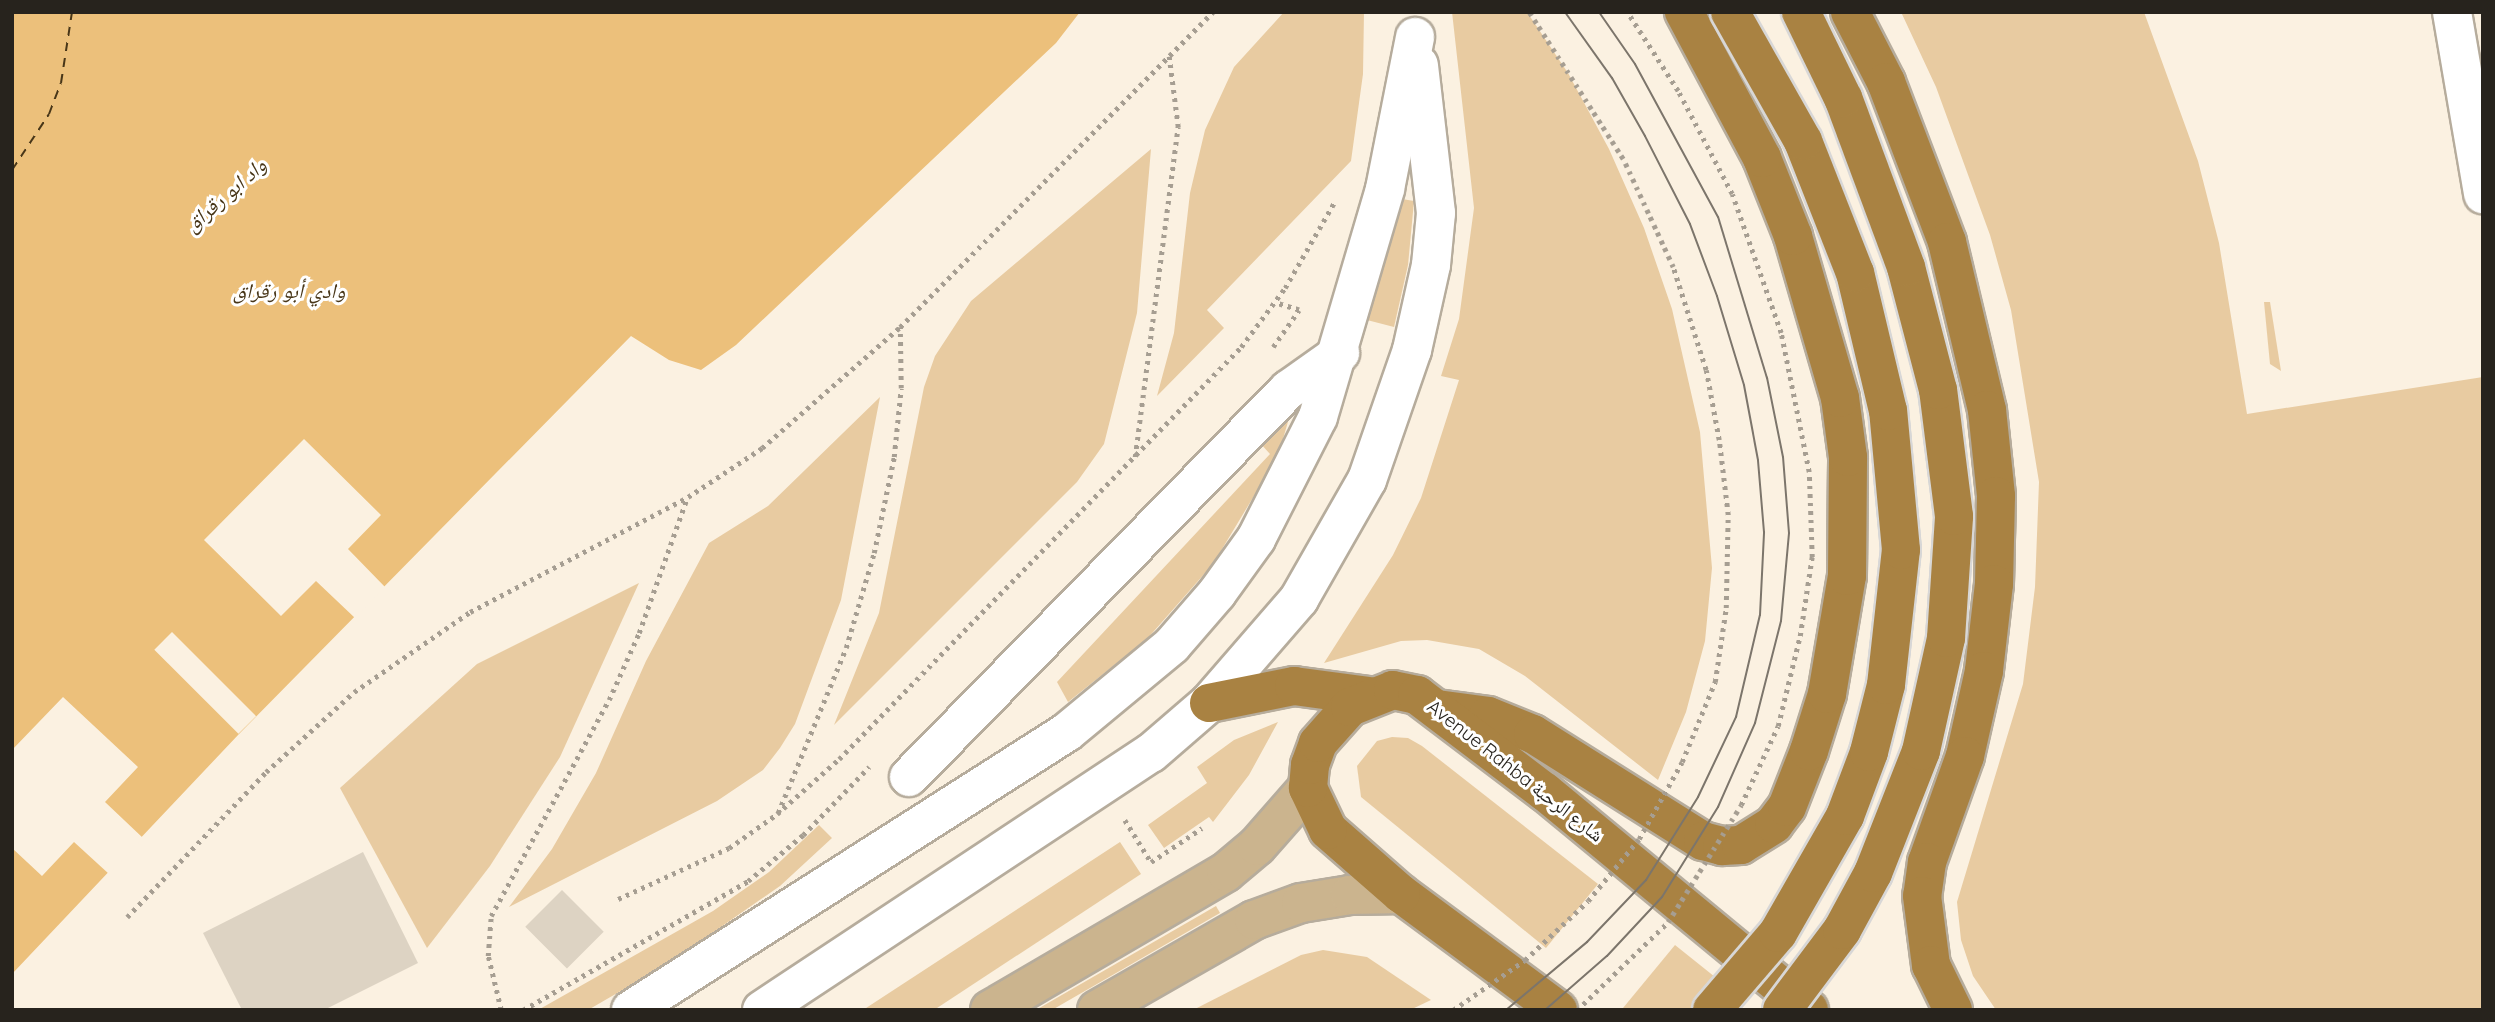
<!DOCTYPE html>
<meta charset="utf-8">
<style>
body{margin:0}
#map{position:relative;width:2495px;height:1022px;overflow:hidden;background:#fbf1e1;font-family:Quicksand,"Noto Naskh Arabic",sans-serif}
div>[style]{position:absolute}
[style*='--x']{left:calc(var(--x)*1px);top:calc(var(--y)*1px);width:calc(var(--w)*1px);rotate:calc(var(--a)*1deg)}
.green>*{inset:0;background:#e8cba1;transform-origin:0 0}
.water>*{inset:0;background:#ecc07b}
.pier>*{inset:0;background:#fbf1e1;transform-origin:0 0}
.ferry>*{height:2px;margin-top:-1px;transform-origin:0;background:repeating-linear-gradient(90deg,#483618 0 9px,transparent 0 16px)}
.building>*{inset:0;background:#ddd3c3;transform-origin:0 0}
.path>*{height:4.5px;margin-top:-2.25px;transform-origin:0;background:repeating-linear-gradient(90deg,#a69e92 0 3.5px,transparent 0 8.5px)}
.roads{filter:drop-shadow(2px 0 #b6ac9c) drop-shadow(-2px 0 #b6ac9c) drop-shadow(0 2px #b6ac9c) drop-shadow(0 -2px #b6ac9c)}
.minor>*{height:38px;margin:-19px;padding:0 19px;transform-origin:19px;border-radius:19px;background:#fff}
.major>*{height:38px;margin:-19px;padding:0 19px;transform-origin:19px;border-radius:19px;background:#cbb48e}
.highway>*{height:38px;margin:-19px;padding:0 19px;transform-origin:19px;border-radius:19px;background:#a98242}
.tram>*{height:2px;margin:-1px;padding:0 1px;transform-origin:1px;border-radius:1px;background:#7c756b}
.path-bridge>*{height:4.5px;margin-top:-2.25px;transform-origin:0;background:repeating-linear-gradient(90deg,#a69e92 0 3.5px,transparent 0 8.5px)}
.bridges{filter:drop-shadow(2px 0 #d8d7d6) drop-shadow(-2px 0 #d8d7d6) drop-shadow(0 2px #d8d7d6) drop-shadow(0 -2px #d8d7d6)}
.highway-bridge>*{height:38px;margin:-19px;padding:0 19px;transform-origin:19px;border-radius:19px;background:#a98242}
span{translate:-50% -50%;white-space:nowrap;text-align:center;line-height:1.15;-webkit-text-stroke:6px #fff;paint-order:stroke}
.street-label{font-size:19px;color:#27231d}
.water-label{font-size:21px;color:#483618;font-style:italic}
.frame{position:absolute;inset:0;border:14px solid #27231d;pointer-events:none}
</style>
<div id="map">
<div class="green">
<i style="clip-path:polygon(1284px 12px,1364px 12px,1363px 74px,1351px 161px,1207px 310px,1224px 328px,1157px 396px,1174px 333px,1190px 193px,1205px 130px,1234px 67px)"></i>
<i style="clip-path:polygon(1452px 12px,1527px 12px,1568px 73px,1609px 149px,1644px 228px,1672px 309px,1700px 432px,1712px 568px,1705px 641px,1686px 712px,1658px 780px,1525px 676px,1479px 649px,1427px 640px,1401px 641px,1324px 663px,1393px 555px,1421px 498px,1459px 380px,1441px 376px,1459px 319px,1474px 208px)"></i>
<i style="clip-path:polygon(1901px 12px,2144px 12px,2198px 161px,2219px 243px,2247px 414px,2483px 377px,2483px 1010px,1996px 1010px,1973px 976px,1961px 940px,1957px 902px,2023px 684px,2035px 587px,2039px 482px,2011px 310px,1990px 235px,1936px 87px)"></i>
<i style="clip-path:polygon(1151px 149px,1137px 313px,1104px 444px,1077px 482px,834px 725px,879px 613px,924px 387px,935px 356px,971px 301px)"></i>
<i style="clip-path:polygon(1402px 199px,1414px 201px,1408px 265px,1394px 327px,1367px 320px)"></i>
<i style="clip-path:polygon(2264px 302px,2270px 302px,2281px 371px,2270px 364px)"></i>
<i style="clip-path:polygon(880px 397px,841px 600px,795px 724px,780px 748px,763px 770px,717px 801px,509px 907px,552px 849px,596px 773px,646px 661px,709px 543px,768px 506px)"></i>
<i style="clip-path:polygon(1292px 408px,1278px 456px,1213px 564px,1147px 639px,1068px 702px,1057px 682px,1270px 454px,1260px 443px)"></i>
<i style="clip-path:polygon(639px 583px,560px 757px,490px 866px,427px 948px,340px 788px,477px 664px)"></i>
<i style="clip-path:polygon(1278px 722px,1249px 775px,1213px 822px,1209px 817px,1164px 848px,1148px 825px,1207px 783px,1197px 767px,1234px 740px)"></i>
<i style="clip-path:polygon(1392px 737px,1408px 738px,1422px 746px,1598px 884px,1546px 948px,1361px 797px,1357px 766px,1377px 741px)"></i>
<i style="clip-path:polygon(819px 825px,832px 838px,780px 886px,669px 963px,588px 1010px,538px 1010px,713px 911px,769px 872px)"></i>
<i style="clip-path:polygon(1120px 842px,1141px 874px,934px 1010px,863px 1010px)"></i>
<i style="left:1216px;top:906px;width:8px;height:207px;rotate:60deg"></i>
<i style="clip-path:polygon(1675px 945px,1720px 981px,1696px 1010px,1623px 1008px)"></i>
<i style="clip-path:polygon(1323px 950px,1367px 957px,1431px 1000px,1410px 1010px,1193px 1010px,1301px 955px)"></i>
</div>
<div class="water">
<i style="clip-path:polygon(12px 12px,1080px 12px,1056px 43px,736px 345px,701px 370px,669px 360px,631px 336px,239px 734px,12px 974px)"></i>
</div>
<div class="pier">
<i style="clip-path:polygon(304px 439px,381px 515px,348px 549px,385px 587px,355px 618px,316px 581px,281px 616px,204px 540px)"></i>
<i style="left:172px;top:632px;width:119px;height:25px;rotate:45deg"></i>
<i style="clip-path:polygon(63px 697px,138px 767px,105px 802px,143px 838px,109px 874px,74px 842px,42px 876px,12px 848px,12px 750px)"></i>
</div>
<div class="ferry">
<i style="--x:12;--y:170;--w:67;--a:-56.5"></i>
<i style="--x:49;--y:114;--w:33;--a:-69"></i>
<i style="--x:61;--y:83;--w:72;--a:-81.2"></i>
</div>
<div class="building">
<i style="clip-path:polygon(363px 852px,418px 963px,324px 1010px,242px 1010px,203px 933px)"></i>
<i style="left:562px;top:890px;width:59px;height:52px;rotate:45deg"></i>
</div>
<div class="path">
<i style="--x:1273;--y:347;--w:45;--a:-54.9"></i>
<i style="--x:1299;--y:310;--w:24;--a:-163"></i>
<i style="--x:1135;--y:457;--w:333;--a:-82.6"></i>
<i style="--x:1178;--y:127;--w:71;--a:-97.3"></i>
<i style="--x:778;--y:813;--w:178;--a:-67.6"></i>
<i style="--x:846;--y:648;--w:99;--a:-73.6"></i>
<i style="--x:874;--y:553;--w:98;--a:-78.2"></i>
<i style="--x:894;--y:457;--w:69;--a:-84.2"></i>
<i style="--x:901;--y:388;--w:61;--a:-90.9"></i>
<i style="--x:1125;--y:820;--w:49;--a:58.2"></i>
<i style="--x:1151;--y:862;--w:61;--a:-33.7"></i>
<i style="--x:618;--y:899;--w:122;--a:-24.7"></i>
<i style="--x:729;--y:848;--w:59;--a:-35.3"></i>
<i style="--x:777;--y:814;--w:83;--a:-41.6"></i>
<i style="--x:839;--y:759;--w:576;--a:-45.7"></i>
<i style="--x:1241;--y:347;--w:74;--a:-53.3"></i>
<i style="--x:1285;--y:288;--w:100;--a:-60.1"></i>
<i style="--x:127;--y:917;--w:201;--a:-46.2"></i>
<i style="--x:266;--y:772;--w:119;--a:-42.3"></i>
<i style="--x:354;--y:692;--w:141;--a:-34.6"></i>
<i style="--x:470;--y:612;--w:246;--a:-27.8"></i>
<i style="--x:688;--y:497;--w:89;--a:-33.5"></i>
<i style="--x:762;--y:448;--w:184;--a:-41.2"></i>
<i style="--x:900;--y:327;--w:444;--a:-45.2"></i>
<i style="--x:501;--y:1010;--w:56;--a:-103.5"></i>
<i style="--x:488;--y:956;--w:40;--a:-85.7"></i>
<i style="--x:491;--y:916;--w:246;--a:-61.4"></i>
<i style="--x:609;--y:700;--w:73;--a:-65.9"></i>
<i style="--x:639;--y:633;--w:143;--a:-70.4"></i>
<i style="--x:523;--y:1010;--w:259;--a:-29.8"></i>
<i style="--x:748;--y:881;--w:72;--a:-39.9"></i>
<i style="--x:803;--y:835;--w:95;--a:-45.9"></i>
</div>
<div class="roads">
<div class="minor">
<i style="--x:2452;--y:12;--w:185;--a:80.3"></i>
<i style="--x:909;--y:777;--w:542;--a:-45.6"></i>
<i style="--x:1288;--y:390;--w:64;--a:-35.4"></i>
<i style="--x:631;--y:1010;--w:517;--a:-32.52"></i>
<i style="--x:1067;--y:732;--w:136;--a:-39.6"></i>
<i style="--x:1172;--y:645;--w:69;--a:-49.1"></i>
<i style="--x:1217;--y:593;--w:67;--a:-54.2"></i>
<i style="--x:1256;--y:539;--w:137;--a:-63.1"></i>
<i style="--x:1318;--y:417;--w:238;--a:-73.6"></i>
<i style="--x:1385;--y:189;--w:155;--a:-78.8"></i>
<i style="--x:762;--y:1010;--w:466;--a:-33.5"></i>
<i style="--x:1151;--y:753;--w:77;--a:-40.8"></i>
<i style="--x:1209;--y:703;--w:138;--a:-49.1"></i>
<i style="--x:1299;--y:599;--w:137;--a:-60.3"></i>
<i style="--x:1367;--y:480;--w:138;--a:-70.9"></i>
<i style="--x:1412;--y:350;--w:87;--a:-77.4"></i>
<i style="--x:1431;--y:265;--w:52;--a:-84.5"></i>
<i style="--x:1436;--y:213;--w:149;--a:-96.6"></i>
</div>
<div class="major">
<i style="--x:990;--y:1010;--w:273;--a:-30.3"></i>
<i style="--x:1226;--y:872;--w:40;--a:-40"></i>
<i style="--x:1257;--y:846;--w:77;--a:-48.7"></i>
<i style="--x:1097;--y:1010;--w:181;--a:-29.8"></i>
<i style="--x:1254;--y:920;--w:50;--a:-19.9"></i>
<i style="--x:1301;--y:903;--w:50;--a:-9.3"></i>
<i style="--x:1350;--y:895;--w:51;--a:-1.1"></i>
</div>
<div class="highway">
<i style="--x:1850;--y:12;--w:79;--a:62.8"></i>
<i style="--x:1886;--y:82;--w:171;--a:69.1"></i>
<i style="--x:1947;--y:242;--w:173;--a:76.6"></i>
<i style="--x:1987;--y:410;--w:86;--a:84"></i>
<i style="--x:1996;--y:496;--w:88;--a:91.3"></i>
<i style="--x:1994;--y:584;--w:88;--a:96.6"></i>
<i style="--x:1984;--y:671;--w:87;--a:102.6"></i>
<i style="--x:1965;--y:756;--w:113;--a:109.7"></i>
<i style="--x:1927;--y:862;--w:34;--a:98"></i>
<i style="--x:1922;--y:896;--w:70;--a:82.6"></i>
<i style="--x:1931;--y:965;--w:50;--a:63.9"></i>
<i style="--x:1209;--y:703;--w:87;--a:-11.3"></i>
<i style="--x:1294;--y:686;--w:76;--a:7.6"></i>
<i style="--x:1437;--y:709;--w:51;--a:7.8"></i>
<i style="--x:1488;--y:716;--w:48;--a:21.8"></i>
<i style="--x:1533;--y:734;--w:201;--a:32.2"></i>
<i style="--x:1703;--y:841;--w:20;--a:15"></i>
<i style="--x:1722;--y:846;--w:19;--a:-3"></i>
<i style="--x:1741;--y:845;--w:39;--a:-32"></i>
<i style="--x:1774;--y:824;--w:21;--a:-53"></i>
<i style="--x:1787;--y:807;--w:60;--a:-68.6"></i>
<i style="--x:1809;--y:751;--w:60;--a:-72.5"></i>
<i style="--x:1827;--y:694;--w:120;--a:-80.4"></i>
<i style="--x:1847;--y:576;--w:119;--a:-89.5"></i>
<i style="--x:1848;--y:457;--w:60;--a:-97.7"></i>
<i style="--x:1840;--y:398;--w:169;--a:-106.2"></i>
<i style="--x:1793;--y:236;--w:84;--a:-111.7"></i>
<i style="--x:1762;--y:158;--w:166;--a:-118.1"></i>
<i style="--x:1558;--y:1010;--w:195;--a:-143.5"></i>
<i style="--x:1401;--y:894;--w:97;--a:-138.8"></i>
<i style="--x:1328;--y:830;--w:47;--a:-115.5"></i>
<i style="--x:1308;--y:788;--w:23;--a:-85"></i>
<i style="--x:1310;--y:765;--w:23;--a:-70"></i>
<i style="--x:1318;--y:743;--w:48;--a:-48.4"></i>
<i style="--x:1350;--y:707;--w:46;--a:-21.6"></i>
<i style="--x:1393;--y:690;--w:25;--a:12"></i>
<i style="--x:1417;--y:695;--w:161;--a:37.2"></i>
<i style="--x:1545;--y:792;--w:342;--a:39.5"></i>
</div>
</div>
<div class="tram">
<i style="--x:1506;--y:1010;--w:106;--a:-40"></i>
<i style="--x:1587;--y:942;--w:86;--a:-46.4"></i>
<i style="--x:1646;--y:880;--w:98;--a:-57.9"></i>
<i style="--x:1698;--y:797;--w:89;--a:-64.6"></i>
<i style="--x:1736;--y:717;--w:105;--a:-76.8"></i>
<i style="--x:1760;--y:615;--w:83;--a:-87.2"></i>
<i style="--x:1764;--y:532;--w:72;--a:-94.8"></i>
<i style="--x:1758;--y:460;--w:76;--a:-100.6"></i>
<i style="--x:1744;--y:385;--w:93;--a:-106.9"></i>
<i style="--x:1717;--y:296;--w:77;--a:-110.6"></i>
<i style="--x:1690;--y:224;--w:99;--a:-117.1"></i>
<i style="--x:1645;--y:136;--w:67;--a:-119.6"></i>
<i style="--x:1612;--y:78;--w:81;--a:-125.5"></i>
<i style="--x:1545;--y:1010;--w:82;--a:-41.1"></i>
<i style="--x:1607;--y:956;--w:81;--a:-47"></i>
<i style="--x:1662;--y:897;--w:106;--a:-58.1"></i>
<i style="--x:1718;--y:807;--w:92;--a:-66.2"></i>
<i style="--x:1755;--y:723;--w:105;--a:-75.7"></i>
<i style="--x:1781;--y:621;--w:88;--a:-84.8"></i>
<i style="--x:1789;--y:533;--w:76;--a:-94.5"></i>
<i style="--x:1783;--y:457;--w:81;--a:-101.4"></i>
<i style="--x:1767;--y:378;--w:168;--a:-106.9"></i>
<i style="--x:1718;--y:217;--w:174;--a:-118.5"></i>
<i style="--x:1635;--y:64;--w:63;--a:-124.7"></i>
</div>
<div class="path-bridge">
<i style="--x:1453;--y:1010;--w:88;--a:-34.8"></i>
<i style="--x:1525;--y:960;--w:86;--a:-43.1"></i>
<i style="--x:1588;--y:901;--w:80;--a:-50.6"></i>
<i style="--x:1639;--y:839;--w:88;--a:-60.8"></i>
<i style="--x:1682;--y:762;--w:87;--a:-67.6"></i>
<i style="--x:1715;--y:682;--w:75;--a:-81.5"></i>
<i style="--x:1726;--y:608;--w:93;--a:-88.8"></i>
<i style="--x:1728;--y:515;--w:76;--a:-96.8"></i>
<i style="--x:1719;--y:440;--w:71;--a:-100.5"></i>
<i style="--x:1706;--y:370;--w:108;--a:-107.8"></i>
<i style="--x:1673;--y:267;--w:119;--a:-114.8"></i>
<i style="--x:1623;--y:159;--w:174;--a:-122.6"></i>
<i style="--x:1577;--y:1010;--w:127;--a:-44"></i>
<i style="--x:1668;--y:922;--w:138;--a:-58"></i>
<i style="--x:1741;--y:805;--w:87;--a:-64.9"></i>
<i style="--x:1778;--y:726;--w:93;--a:-76.3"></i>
<i style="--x:1800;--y:636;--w:80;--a:-81.4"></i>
<i style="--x:1812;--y:557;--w:85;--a:-92"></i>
<i style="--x:1809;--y:472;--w:142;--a:-101.4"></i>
<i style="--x:1781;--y:333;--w:147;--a:-109.4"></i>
<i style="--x:1732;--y:194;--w:116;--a:-117.7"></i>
<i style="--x:1678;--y:91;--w:94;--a:-122.8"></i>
</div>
<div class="bridges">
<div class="highway-bridge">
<i style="--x:1712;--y:1010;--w:101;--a:-49.4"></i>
<i style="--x:1778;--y:933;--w:135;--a:-60.2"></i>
<i style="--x:1845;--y:816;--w:68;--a:-69.4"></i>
<i style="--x:1869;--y:752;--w:69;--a:-75.8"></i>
<i style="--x:1886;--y:685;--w:136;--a:-83.7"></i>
<i style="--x:1901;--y:550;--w:140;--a:-95.3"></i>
<i style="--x:1888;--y:411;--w:142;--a:-103.4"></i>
<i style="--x:1855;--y:273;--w:142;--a:-111.5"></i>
<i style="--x:1803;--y:141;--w:148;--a:-119.5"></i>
<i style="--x:1782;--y:1010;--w:100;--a:-53.1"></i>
<i style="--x:1842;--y:930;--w:65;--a:-61.5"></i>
<i style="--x:1873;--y:873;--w:131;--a:-68.5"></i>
<i style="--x:1921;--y:751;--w:116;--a:-77.5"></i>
<i style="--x:1946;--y:638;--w:122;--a:-86.2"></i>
<i style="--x:1954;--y:516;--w:127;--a:-97.2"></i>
<i style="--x:1938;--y:390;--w:127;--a:-104.6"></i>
<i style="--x:1906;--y:267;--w:180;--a:-110.4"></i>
<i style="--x:1843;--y:98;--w:96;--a:-116"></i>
</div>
</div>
<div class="street-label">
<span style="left:1515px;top:771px;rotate:38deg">Avenue Rahba شارع الرحبة</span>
</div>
<div class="water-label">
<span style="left:225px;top:194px;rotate:-41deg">واد ابو رقراق</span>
<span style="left:289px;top:290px">وادي أبو رقراق</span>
</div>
<div class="frame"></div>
</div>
